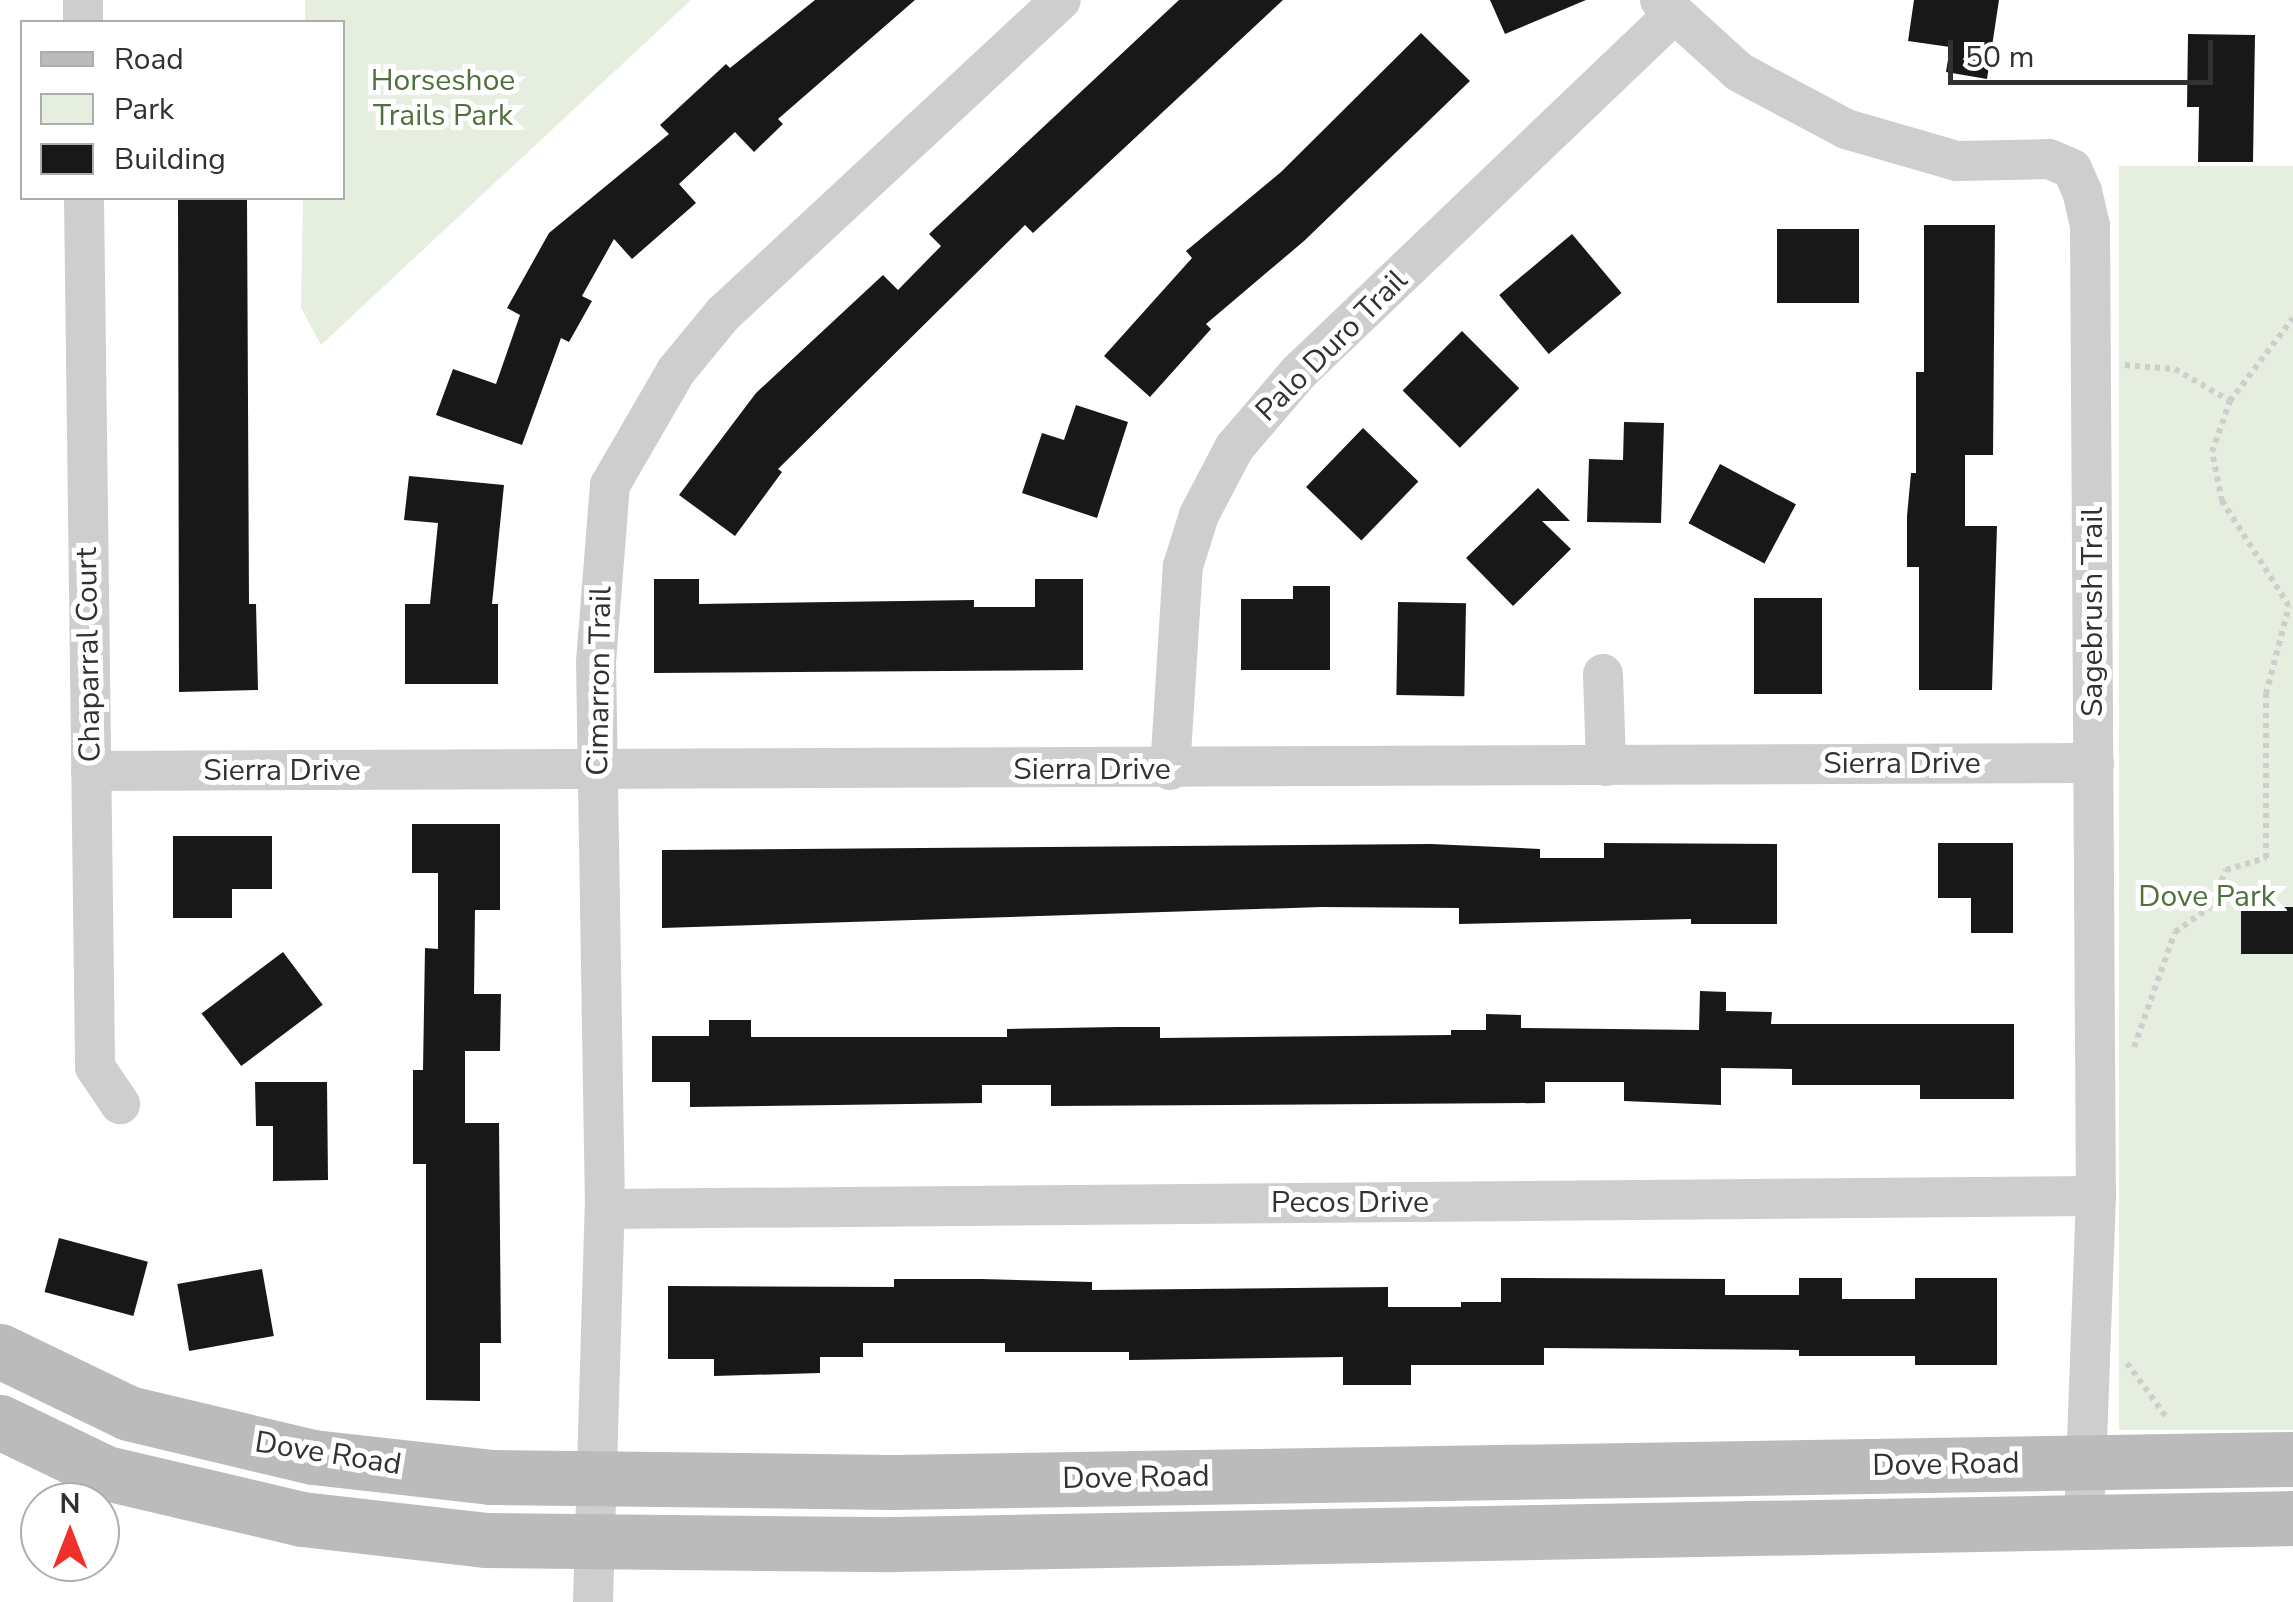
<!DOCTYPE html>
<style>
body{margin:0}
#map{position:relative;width:2293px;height:1602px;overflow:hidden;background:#fff;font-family:"Nunito Sans",sans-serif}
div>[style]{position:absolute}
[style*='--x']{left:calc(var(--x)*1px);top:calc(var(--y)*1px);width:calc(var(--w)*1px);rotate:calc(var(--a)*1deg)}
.green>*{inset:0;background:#e6efdf;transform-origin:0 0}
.building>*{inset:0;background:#181818;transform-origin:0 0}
.path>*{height:6px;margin-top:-3px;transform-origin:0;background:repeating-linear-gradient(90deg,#cecece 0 5px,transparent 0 10px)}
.minor>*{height:40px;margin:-20px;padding:0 20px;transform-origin:20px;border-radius:20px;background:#cecece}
.secondary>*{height:55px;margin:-27.5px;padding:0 27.5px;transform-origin:27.5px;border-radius:27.5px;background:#bbb}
span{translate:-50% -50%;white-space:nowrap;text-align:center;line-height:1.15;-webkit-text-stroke:10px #fff;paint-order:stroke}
.park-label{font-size:30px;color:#4f713b}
.street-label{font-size:30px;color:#313131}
.legend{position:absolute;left:20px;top:20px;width:325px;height:180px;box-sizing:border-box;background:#fff;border:2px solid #adadad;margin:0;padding:12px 18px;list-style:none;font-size:30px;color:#313131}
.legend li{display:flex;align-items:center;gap:20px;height:50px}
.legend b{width:50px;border:2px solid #adadad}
.north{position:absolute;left:20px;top:1482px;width:100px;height:100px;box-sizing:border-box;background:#fff;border:2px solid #adadad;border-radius:50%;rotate:0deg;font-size:28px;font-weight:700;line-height:40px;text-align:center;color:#313131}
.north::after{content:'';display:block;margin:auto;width:35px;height:45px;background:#f0302b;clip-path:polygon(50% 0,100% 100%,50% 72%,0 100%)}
.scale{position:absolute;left:1948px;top:40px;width:265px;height:45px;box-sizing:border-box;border:5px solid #313131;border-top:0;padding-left:12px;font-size:30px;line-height:35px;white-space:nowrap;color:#313131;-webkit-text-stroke:8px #fff;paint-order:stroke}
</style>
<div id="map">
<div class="green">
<i style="clip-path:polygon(305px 0,691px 0,321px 345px,301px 308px,303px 198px,342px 198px,342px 22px,305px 22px)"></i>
<i style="left:2293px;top:166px;width:1264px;height:174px;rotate:90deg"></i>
</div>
<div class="building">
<i style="clip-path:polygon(815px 0,915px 0,778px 119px,783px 124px,754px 152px,735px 132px,679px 184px,696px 203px,632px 259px,614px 239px,582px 296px,592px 301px,569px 342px,561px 338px,522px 445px,436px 415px,453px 369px,496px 384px,520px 315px,507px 308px,549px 233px,669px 134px,660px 125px,726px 64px,730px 68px)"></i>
<i style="clip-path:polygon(1179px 0,1283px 0,1033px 233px,1025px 225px,778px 469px,782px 472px,735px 536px,679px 495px,756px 393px,883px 275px,898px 290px,941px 246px,929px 234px)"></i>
<i style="clip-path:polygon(1490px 0,1586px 0,1505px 34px)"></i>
<i style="clip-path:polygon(1914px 0,1999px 0,1987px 79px,1946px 72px,1950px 47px,1908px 41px)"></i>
<i style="clip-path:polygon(1421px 33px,1470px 81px,1304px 241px,1206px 324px,1211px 329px,1150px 397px,1104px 356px,1192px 258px,1186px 251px,1281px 172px)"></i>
<i style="clip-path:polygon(2188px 34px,2255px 35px,2253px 162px,2198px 162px,2199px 107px,2187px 107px)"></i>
<i style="clip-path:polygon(178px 198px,247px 198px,249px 604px,256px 604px,258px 690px,179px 692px)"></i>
<i style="clip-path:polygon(1924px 225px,1995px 225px,1993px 455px,1965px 455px,1965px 526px,1997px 526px,1992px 690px,1919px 690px,1919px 567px,1907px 567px,1907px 516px,1911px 473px,1916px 473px,1916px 372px,1924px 372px)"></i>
<i style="left:1777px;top:229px;width:82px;height:74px"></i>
<i style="left:1572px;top:234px;width:77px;height:95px;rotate:50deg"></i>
<i style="left:1462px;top:331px;width:81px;height:84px;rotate:45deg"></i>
<i style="clip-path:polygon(1076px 405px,1128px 422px,1097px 518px,1022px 493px,1042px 433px,1064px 440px)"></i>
<i style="clip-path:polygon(1624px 422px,1664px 423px,1661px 523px,1587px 522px,1589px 459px,1623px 460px)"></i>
<i style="left:1363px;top:428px;width:77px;height:82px;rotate:44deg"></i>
<i style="left:1720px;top:464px;width:86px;height:67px;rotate:28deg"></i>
<i style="clip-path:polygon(409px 476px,504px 485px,492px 604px,498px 604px,498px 684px,405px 684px,405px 604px,430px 604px,438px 523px,404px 520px)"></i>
<i style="clip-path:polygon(1538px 488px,1570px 521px,1542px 521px,1571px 549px,1513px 606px,1466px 558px)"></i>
<i style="clip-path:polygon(654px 579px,699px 579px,699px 604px,974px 600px,974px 607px,1035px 607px,1035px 579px,1083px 579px,1083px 670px,654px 673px)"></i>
<i style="clip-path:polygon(1293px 586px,1330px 586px,1330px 670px,1241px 670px,1241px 599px,1293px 599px)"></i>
<i style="left:1754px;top:598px;width:68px;height:96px"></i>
<i style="left:1398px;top:602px;width:68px;height:93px;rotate:1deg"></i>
<i style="clip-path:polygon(412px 824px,500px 824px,500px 910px,475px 910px,474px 994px,501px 994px,500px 1051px,465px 1051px,465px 1123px,499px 1123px,501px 1343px,480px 1343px,480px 1401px,426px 1400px,426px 1164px,413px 1164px,413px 1070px,423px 1070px,425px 948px,438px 949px,438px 873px,412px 873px)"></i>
<i style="clip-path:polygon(173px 836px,272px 836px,272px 889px,232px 889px,232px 918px,173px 918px)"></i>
<i style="clip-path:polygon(1604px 843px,1777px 844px,1777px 924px,1691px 924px,1691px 919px,1459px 924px,1459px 908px,1321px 907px,662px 928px,662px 850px,1431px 844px,1540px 849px,1540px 858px,1604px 858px)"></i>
<i style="clip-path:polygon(1938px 843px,2013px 843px,2013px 933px,1971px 933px,1971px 898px,1938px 898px)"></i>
<i style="left:2241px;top:907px;width:52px;height:47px"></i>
<i style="left:283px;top:952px;width:66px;height:102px;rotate:53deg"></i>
<i style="clip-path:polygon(1700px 991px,1726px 992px,1726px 1011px,1772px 1012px,1771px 1024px,2014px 1024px,2014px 1099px,1920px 1099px,1920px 1085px,1792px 1085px,1792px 1069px,1721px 1068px,1721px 1105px,1624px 1101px,1624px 1082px,1545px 1082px,1545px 1103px,1051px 1106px,1051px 1085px,982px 1085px,982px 1103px,690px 1107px,690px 1082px,652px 1082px,652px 1036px,709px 1036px,709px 1020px,751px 1020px,751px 1037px,1007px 1037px,1007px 1029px,1117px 1027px,1160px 1027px,1160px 1038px,1451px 1035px,1451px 1030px,1486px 1030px,1486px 1014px,1521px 1015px,1521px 1028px,1699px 1030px)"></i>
<i style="clip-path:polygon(255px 1082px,327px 1082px,328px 1180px,273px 1181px,273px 1126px,256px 1126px)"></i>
<i style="left:59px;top:1238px;width:92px;height:56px;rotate:15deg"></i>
<i style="left:262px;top:1269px;width:68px;height:86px;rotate:80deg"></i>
<i style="clip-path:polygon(1501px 1278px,1725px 1279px,1725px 1295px,1799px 1295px,1799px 1278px,1842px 1278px,1842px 1299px,1915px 1299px,1915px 1278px,1997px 1278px,1997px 1365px,1915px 1365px,1915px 1356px,1799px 1356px,1799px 1350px,1544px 1348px,1544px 1365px,1411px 1365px,1411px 1385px,1343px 1385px,1343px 1357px,1129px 1360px,1129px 1352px,1005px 1352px,1005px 1343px,863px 1343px,863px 1357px,820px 1357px,820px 1373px,714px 1376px,714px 1359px,668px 1359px,668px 1286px,894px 1287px,894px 1279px,982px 1279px,1092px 1282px,1092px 1290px,1388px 1287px,1388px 1307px,1461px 1307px,1461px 1302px,1501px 1302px)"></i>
</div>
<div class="path">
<i style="--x:2125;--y:365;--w:50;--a:4.6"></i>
<i style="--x:2175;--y:369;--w:64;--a:30.2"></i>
<i style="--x:2134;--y:1047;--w:122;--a:-70.4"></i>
<i style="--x:2175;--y:932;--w:42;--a:-35.2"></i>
<i style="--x:2209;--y:908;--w:42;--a:-65.9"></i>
<i style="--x:2226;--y:870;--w:42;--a:-16.7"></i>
<i style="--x:2266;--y:858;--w:164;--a:-90"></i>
<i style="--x:2266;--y:694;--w:91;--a:-75.4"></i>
<i style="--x:2289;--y:606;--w:125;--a:-122.5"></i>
<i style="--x:2222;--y:501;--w:50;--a:-101.5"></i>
<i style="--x:2212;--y:452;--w:54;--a:-70.6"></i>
<i style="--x:2230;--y:401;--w:104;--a:-52.8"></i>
<i style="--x:2127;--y:1363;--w:68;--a:54"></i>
</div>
<div class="minor">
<i style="--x:83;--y:0;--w:22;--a:90"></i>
<i style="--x:1660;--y:0;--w:107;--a:42.3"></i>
<i style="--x:1739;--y:72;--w:121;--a:28"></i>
<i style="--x:1846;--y:129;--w:116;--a:16.1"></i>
<i style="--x:1957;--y:161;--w:92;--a:-1.2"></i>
<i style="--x:2049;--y:159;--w:25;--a:23"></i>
<i style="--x:2072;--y:169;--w:24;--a:66"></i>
<i style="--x:2082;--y:191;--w:35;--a:77"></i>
<i style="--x:2090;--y:225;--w:971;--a:89.65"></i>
<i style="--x:2096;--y:1196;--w:324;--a:92.1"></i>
<i style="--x:84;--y:198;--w:869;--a:89.27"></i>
<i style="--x:95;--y:1067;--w:45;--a:56"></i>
<i style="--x:1603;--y:674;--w:92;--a:88.1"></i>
<i style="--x:1170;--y:770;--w:204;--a:-86.4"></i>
<i style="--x:1183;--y:566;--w:53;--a:-72.6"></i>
<i style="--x:1199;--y:515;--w:76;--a:-62.4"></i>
<i style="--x:1234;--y:448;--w:99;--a:-49.5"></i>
<i style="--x:1298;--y:373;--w:518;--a:-43.67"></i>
<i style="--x:91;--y:771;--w:2003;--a:-0.23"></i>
<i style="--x:605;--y:1209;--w:1491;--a:-0.5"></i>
<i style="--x:593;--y:1602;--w:393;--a:-88.3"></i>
<i style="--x:605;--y:1209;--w:547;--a:-90.94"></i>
<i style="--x:596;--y:662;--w:178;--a:-85.5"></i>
<i style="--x:610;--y:485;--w:132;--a:-59.9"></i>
<i style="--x:676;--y:371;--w:74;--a:-50.5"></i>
<i style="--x:723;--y:314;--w:461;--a:-42.9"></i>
</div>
<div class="secondary">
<i style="--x:0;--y:1351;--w:142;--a:25.8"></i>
<i style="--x:128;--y:1413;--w:190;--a:13.4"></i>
<i style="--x:313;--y:1457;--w:178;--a:6.4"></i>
<i style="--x:490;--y:1477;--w:403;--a:0.7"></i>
<i style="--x:893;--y:1482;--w:1400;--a:-0.94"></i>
<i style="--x:0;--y:1422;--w:118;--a:25.7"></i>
<i style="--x:106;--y:1473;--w:201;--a:13.2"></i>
<i style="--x:302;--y:1519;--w:184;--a:6.5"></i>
<i style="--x:485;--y:1540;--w:408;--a:0.6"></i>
<i style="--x:893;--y:1544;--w:1400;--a:-1.06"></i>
</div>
<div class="park-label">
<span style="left:443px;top:98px">Horseshoe<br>Trails Park</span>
<span style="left:2207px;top:897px">Dove Park</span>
</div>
<div class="street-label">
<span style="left:1332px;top:346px;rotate:-45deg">Palo Duro Trail</span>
<span style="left:2093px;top:612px;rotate:-90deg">Sagebrush Trail</span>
<span style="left:89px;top:655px;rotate:-91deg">Chaparral Court</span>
<span style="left:600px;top:681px;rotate:-89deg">Cimarron Trail</span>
<span style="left:1902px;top:764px">Sierra Drive</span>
<span style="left:1092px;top:770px">Sierra Drive</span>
<span style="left:282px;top:771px">Sierra Drive</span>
<span style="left:1350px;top:1203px">Pecos Drive</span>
<span style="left:328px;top:1454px;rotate:9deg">Dove Road</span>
<span style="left:1946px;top:1465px;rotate:-1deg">Dove Road</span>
<span style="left:1136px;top:1478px;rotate:-1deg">Dove Road</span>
</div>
<ul class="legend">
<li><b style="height:12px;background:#bbb"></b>Road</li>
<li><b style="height:28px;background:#e6efdf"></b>Park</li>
<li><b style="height:28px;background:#181818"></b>Building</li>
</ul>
<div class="north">N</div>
<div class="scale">50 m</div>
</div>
